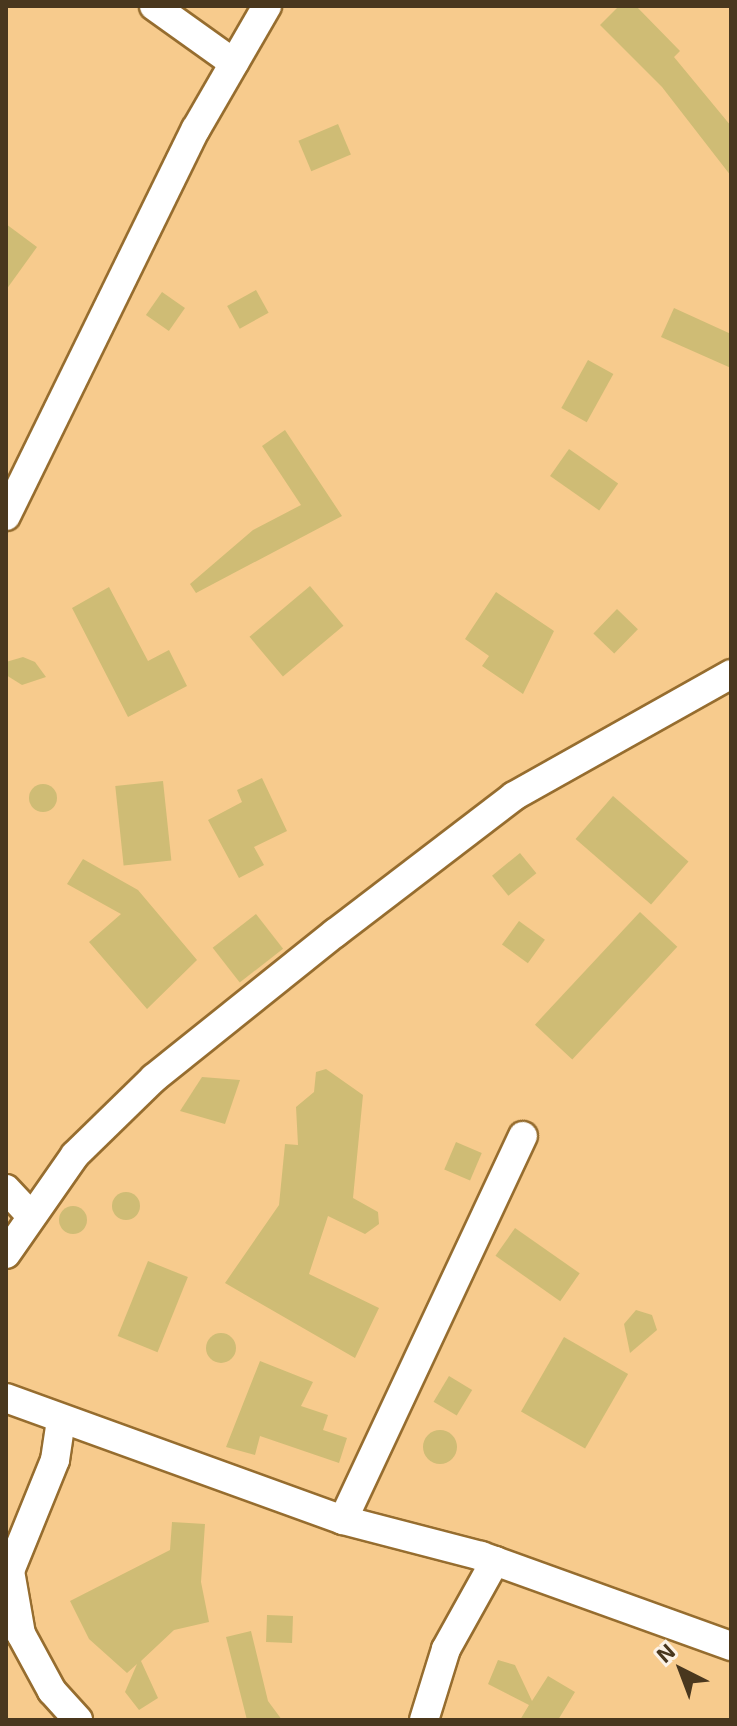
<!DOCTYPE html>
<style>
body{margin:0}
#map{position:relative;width:737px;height:1726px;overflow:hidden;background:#f7cb8d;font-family:"Exo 2",sans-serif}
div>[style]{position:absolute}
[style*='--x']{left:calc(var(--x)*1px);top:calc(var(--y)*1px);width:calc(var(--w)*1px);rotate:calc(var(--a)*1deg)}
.building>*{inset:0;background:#cfbc75;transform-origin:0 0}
.round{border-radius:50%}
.roads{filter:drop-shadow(2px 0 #966d2f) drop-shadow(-2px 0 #966d2f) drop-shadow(0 2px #966d2f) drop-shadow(0 -2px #966d2f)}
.street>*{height:28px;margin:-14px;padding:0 14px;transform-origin:14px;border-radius:14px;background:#fff}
span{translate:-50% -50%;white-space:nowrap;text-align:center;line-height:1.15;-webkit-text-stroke:7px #fcf2e6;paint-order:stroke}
.frame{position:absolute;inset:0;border:8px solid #49371e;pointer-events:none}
.north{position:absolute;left:641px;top:1630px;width:80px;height:80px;-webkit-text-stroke:6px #fcf2e6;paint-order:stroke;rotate:318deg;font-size:22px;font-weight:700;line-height:32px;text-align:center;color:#49371e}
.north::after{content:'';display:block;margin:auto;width:28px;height:36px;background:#49371e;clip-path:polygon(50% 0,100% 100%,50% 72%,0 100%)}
</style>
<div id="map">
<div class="building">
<i style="clip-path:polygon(619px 6px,636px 6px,680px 51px,674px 57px,731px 126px,731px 176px,662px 87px,600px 25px)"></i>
<i style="left:338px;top:124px;width:33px;height:43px;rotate:67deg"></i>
<i style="clip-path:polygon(6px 224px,37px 247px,6px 290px)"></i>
<i style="left:256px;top:290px;width:26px;height:33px;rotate:61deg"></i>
<i style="left:162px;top:292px;width:28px;height:28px;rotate:35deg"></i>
<i style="clip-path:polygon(674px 308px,731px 334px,731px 368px,661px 337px)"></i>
<i style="left:588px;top:360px;width:29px;height:55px;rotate:29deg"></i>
<i style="clip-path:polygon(285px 430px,342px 516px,196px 593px,190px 584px,253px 530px,301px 505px,262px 446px)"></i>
<i style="left:569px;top:449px;width:60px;height:33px;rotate:35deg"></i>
<i style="left:310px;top:586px;width:52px;height:79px;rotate:50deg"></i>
<i style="clip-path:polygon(109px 587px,148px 661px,169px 650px,187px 686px,128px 717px,72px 608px)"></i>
<i style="clip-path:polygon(496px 592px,554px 631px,523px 694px,482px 666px,489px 656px,465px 639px)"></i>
<i style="left:617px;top:609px;width:29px;height:34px;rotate:44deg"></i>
<i style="clip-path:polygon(23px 657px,35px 662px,46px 677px,22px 685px,6px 675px,6px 662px)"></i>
<i style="clip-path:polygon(262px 778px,287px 831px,254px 847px,264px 865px,239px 878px,208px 820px,242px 802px,237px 790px)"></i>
<i style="left:163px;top:781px;width:80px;height:48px;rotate:84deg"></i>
<i class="round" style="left:29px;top:784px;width:28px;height:28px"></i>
<i style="left:613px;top:796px;width:100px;height:57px;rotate:41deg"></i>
<i style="left:520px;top:853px;width:26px;height:36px;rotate:51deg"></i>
<i style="clip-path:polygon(83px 859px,138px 890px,197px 960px,147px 1009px,89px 942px,121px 914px,67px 884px)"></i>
<i style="left:640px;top:912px;width:51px;height:154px;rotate:43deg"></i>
<i style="left:256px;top:914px;width:44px;height:55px;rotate:52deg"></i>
<i style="left:519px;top:921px;width:32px;height:29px;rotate:36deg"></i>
<i style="clip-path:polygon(326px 1069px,363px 1095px,353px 1198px,378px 1212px,379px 1224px,365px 1234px,328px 1216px,309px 1274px,379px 1308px,355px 1358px,225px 1283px,279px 1205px,285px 1144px,298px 1145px,296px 1107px,314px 1092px,316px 1072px)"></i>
<i style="clip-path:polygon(202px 1077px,240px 1080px,225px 1124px,180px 1111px)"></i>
<i style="left:456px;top:1142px;width:28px;height:30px;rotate:23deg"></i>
<i class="round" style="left:112px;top:1192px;width:28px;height:28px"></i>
<i class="round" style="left:59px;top:1206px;width:28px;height:28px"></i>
<i style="left:515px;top:1228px;width:79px;height:34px;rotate:35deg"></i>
<i style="left:148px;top:1261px;width:43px;height:81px;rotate:22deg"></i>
<i style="clip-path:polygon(636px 1310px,652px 1315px,657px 1330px,630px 1353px,624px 1324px)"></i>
<i class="round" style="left:206px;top:1333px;width:30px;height:30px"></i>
<i style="left:564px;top:1337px;width:74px;height:86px;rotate:30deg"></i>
<i style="clip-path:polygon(260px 1361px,313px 1382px,301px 1406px,328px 1415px,323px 1430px,347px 1438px,339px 1463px,260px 1436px,255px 1455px,226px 1447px)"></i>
<i style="left:449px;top:1376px;width:27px;height:30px;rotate:31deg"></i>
<i class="round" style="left:423px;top:1430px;width:34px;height:34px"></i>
<i style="clip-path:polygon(172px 1522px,205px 1524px,201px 1582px,209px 1622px,174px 1630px,141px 1661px,158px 1698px,139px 1710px,125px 1692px,137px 1664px,127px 1673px,89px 1639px,70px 1601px,170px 1550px)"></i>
<i style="left:267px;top:1615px;width:26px;height:27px;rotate:2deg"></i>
<i style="clip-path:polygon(251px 1631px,268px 1701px,282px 1720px,247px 1720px,226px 1637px)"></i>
<i style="clip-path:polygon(498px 1660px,515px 1665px,532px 1701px,548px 1676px,575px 1692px,558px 1720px,520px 1720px,529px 1705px,488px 1684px)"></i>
</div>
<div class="roads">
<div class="street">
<i style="--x:154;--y:6;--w:98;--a:35.5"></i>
<i style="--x:6;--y:516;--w:431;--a:-63.9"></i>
<i style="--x:196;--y:129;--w:142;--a:-60"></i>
<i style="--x:6;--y:1189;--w:33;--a:47"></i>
<i style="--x:6;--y:1254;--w:121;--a:-55.1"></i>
<i style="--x:75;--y:1155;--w:110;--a:-44.3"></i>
<i style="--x:154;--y:1078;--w:232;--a:-38.7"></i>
<i style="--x:335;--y:933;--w:225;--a:-37.4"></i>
<i style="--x:514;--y:796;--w:249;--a:-29.3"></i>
<i style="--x:6;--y:1398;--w:358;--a:19.9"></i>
<i style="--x:343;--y:1520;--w:143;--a:14.6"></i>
<i style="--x:481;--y:1556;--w:266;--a:19.8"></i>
<i style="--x:61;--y:1420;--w:40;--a:98.5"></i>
<i style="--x:55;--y:1460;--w:120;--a:112.1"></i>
<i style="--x:10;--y:1571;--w:64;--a:80.1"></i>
<i style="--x:21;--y:1634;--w:65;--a:61.5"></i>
<i style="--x:52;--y:1691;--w:39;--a:48"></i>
<i style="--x:343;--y:1520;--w:424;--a:-64.9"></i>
<i style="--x:424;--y:1720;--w:74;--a:-72.8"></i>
<i style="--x:446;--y:1649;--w:101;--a:-60.9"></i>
</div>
</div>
<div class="frame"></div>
<div class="north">N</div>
</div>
